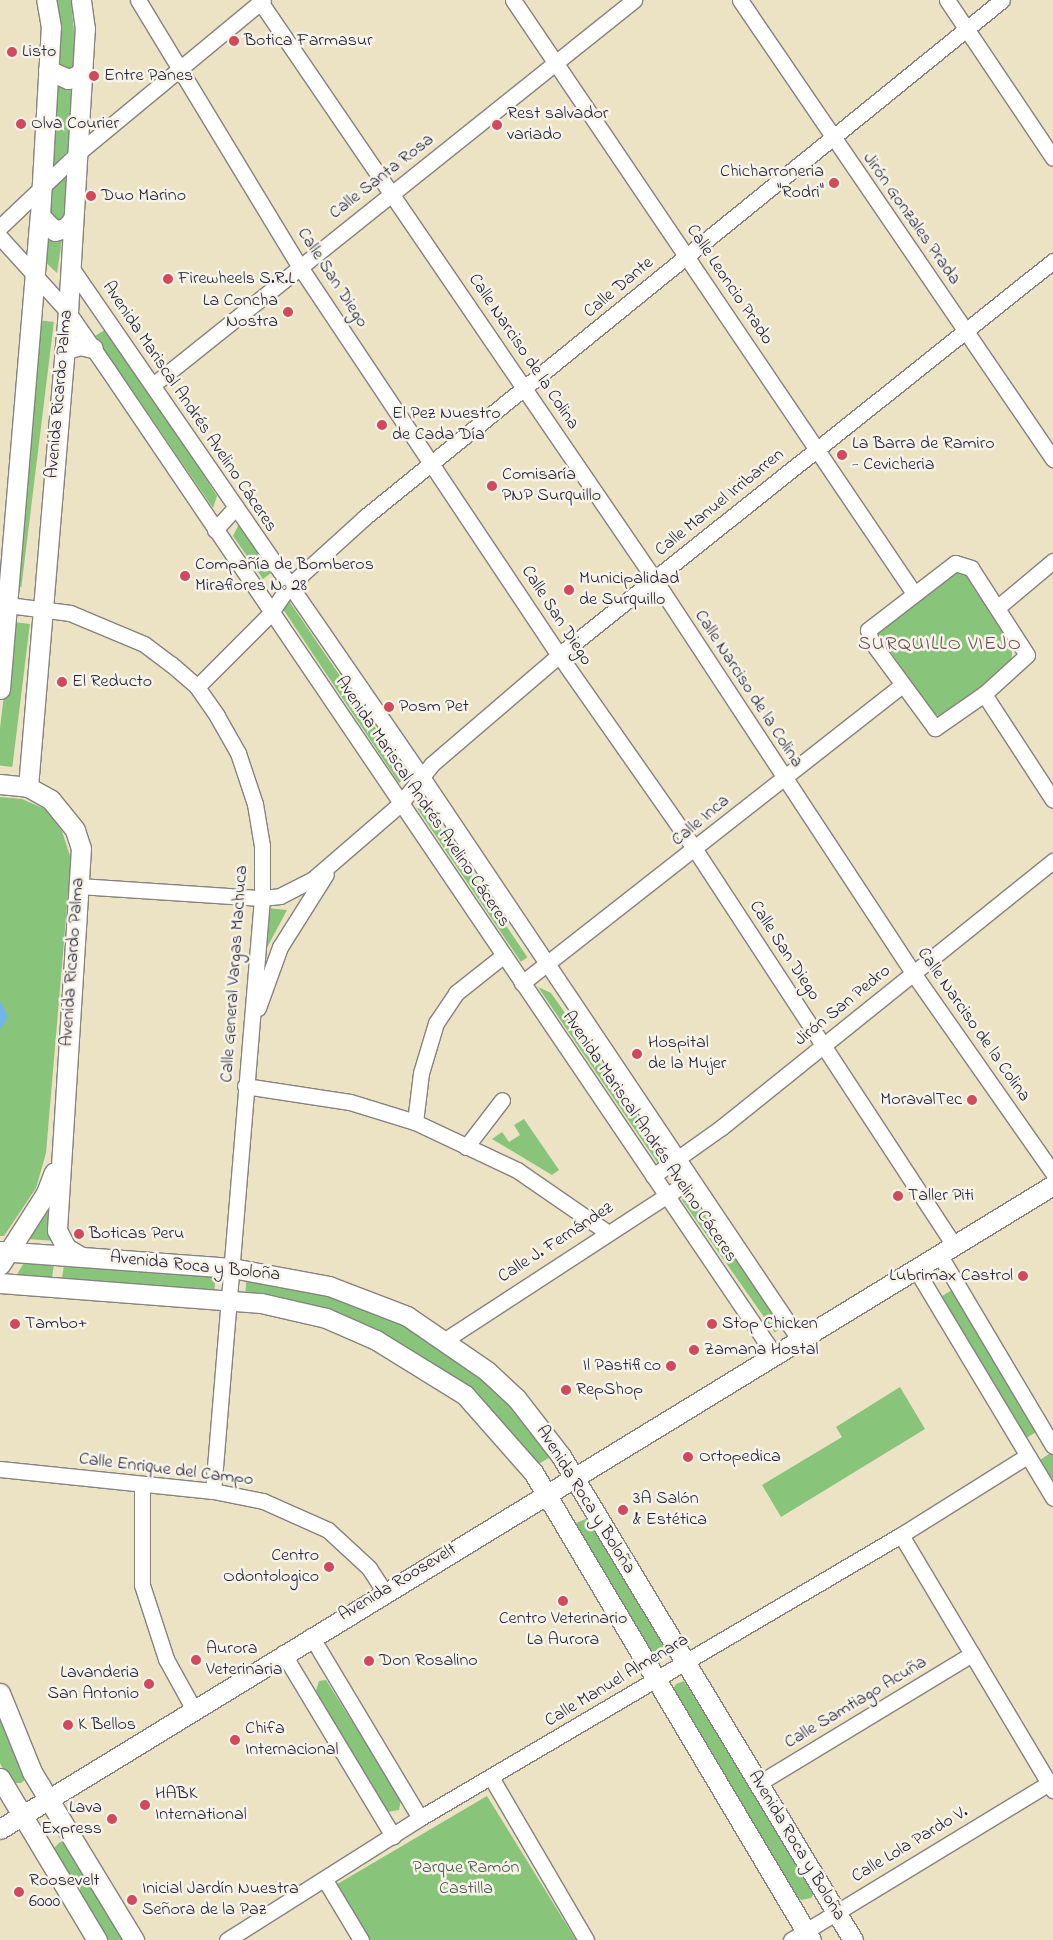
<!DOCTYPE html>
<meta charset="utf-8">
<style>
body{margin:0}
#map{position:relative;width:1053px;height:1940px;overflow:hidden;background:#ebe3c3;font-family:"Indie Flower",sans-serif}
div>[style]{position:absolute}
[style*='--x']{left:calc(var(--x)*1px);top:calc(var(--y)*1px);width:calc(var(--w)*1px);rotate:calc(var(--a)*1deg)}
.green>*{inset:0;background:#88c47a;transform-origin:0 0}
.water>*{inset:0;background:#73b5e8}
.roads{filter:drop-shadow(1px 0 #86827f) drop-shadow(-1px 0 #86827f) drop-shadow(0 1px #86827f) drop-shadow(0 -1px #86827f)}
.minor>*{height:15px;margin:-7.5px;padding:0 7.5px;transform-origin:7.5px;border-radius:7.5px;background:#fff}
.major>*{height:19px;margin:-9.5px;padding:0 9.5px;transform-origin:9.5px;border-radius:9.5px;background:#fff}
.dots>*{width:14px;height:14px;translate:-50% -50%;box-sizing:border-box;border:2px solid #f7f3e8;border-radius:50%}
span{translate:-50% -50%;white-space:nowrap;text-align:center;line-height:1.15;-webkit-text-stroke:5px #f7f3e8;paint-order:stroke}
.poi-label{font-size:18px;color:#22223b}
.left{translate:0 -50%;text-align:left}
.right{translate:-100% -50%;text-align:right}
.street-label{font-size:18px;color:#22223b}
.park-label{font-size:18px;color:#465b51}
.quarter-label{font-size:20px;color:#684e55;letter-spacing:1px}
</style>
<div id="map">
<div class="green">
<i style="clip-path:polygon(51px 0,71px 0,76px 53px,71px 148px,48px 171px)"></i>
<i style="clip-path:polygon(68px 173px,64px 216px,56px 224px,48px 220px,47px 185px)"></i>
<i style="clip-path:polygon(42px 230px,63px 233px,57px 273px,42px 259px)"></i>
<i style="left:38px;top:320px;width:16px;height:267px;rotate:7deg"></i>
<i style="clip-path:polygon(108px 328px,217px 496px,213px 508px,95px 336px)"></i>
<i style="clip-path:polygon(239px 524px,271px 573px,263px 579px,233px 536px)"></i>
<i style="clip-path:polygon(954px 572px,966px 574px,1011px 641px,1012px 655px,1010px 666px,941px 717px,932px 713px,878px 633px)"></i>
<i style="clip-path:polygon(287px 598px,408px 776px,399px 783px,281px 606px)"></i>
<i style="left:13px;top:622px;width:17px;height:144px;rotate:7deg"></i>
<i style="clip-path:polygon(0 797px,22px 799px,45px 809px,62px 831px,71px 859px,46px 1153px,36px 1188px,4px 1236px,0 1236px)"></i>
<i style="left:424px;top:804px;width:185px;height:8px;rotate:56deg"></i>
<i style="clip-path:polygon(267px 908px,287px 910px,261px 959px)"></i>
<i style="clip-path:polygon(538px 987px,551px 993px,665px 1156px,659px 1165px)"></i>
<i style="clip-path:polygon(524px 1119px,559px 1170px,552px 1175px,492px 1139px,502px 1132px,509px 1142px,520px 1135px,514px 1125px)"></i>
<i style="left:690px;top:1194px;width:162px;height:10px;rotate:55deg"></i>
<i style="clip-path:polygon(45px 1211px,50px 1211px,56px 1241px,27px 1239px)"></i>
<i style="clip-path:polygon(26px 1259px,54px 1264px,52px 1278px,14px 1280px)"></i>
<i style="clip-path:polygon(64px 1265px,216px 1272px,214px 1294px,68px 1283px,62px 1278px)"></i>
<i style="clip-path:polygon(247px 1274px,329px 1290px,421px 1330px,510px 1401px,554px 1455px,535px 1466px,448px 1375px,396px 1342px,245px 1296px)"></i>
<i style="left:952px;top:1290px;width:165px;height:14px;rotate:59deg"></i>
<i style="clip-path:polygon(900px 1387px,925px 1429px,781px 1517px,762px 1485px,842px 1437px,836px 1427px)"></i>
<i style="clip-path:polygon(1052px 1452px,1053px 1454px,1053px 1481px,1040px 1460px)"></i>
<i style="clip-path:polygon(588px 1518px,667px 1645px,665px 1655px,655px 1661px,574px 1524px)"></i>
<i style="clip-path:polygon(326px 1680px,401px 1799px,399px 1810px,387px 1812px,315px 1694px,319px 1681px)"></i>
<i style="clip-path:polygon(684px 1681px,815px 1892px,811px 1898px,801px 1900px,794px 1892px,670px 1694px,676px 1684px)"></i>
<i style="clip-path:polygon(0 1715px,27px 1778px,21px 1783px,10px 1783px,0 1763px)"></i>
<i style="clip-path:polygon(487px 1796px,576px 1940px,367px 1940px,334px 1886px)"></i>
<i style="clip-path:polygon(60px 1842px,67px 1843px,127px 1940px,105px 1940px,52px 1850px)"></i>
</div>
<div class="water">
<i style="clip-path:polygon(0 1000px,8px 1017px,0 1030px)"></i>
</div>
<div class="roads">
<div class="minor">
<i style="--x:138;--y:0;--w:309;--a:58.8"></i>
<i style="--x:298;--y:264;--w:470;--a:56.3"></i>
<i style="--x:559;--y:655;--w:239;--a:55"></i>
<i style="--x:696;--y:851;--w:471;--a:56.8"></i>
<i style="--x:259;--y:0;--w:702;--a:55.68"></i>
<i style="--x:655;--y:580;--w:470;--a:56.7"></i>
<i style="--x:913;--y:973;--w:244;--a:55"></i>
<i style="--x:513;--y:0;--w:714;--a:55.95"></i>
<i style="--x:740;--y:0;--w:556;--a:55.71"></i>
<i style="--x:947;--y:0;--w:190;--a:56.1"></i>
<i style="--x:0;--y:227;--w:108;--a:-43.5"></i>
<i style="--x:78;--y:153;--w:240;--a:-39.6"></i>
<i style="--x:0;--y:237;--w:101;--a:47.8"></i>
<i style="--x:68;--y:312;--w:70;--a:55.4"></i>
<i style="--x:108;--y:370;--w:1188;--a:55.91"></i>
<i style="--x:70;--y:266;--w:621;--a:55.44"></i>
<i style="--x:422;--y:777;--w:677;--a:56.15"></i>
<i style="--x:154;--y:384;--w:615;--a:-38.66"></i>
<i style="--x:215;--y:530;--w:31;--a:-48"></i>
<i style="--x:955;--y:563;--w:17;--a:17"></i>
<i style="--x:971;--y:568;--w:103;--a:57.2"></i>
<i style="--x:1027;--y:655;--w:58;--a:137.8"></i>
<i style="--x:984;--y:694;--w:60;--a:145.2"></i>
<i style="--x:935;--y:728;--w:108;--a:-126.3"></i>
<i style="--x:871;--y:641;--w:11;--a:-105"></i>
<i style="--x:868;--y:630;--w:110;--a:-37.6"></i>
<i style="--x:0;--y:604;--w:71;--a:7.3"></i>
<i style="--x:70;--y:613;--w:80;--a:22.7"></i>
<i style="--x:144;--y:644;--w:34;--a:37"></i>
<i style="--x:171;--y:664;--w:35;--a:41"></i>
<i style="--x:197;--y:687;--w:35;--a:55"></i>
<i style="--x:217;--y:716;--w:43;--a:60.4"></i>
<i style="--x:238;--y:753;--w:54;--a:71.6"></i>
<i style="--x:255;--y:804;--w:43;--a:80.5"></i>
<i style="--x:262;--y:846;--w:52;--a:90"></i>
<i style="--x:262;--y:898;--w:595;--a:94.72"></i>
<i style="--x:998;--y:607;--w:72;--a:-39.9"></i>
<i style="--x:197;--y:687;--w:103;--a:-45"></i>
<i style="--x:270;--y:614;--w:34;--a:-56"></i>
<i style="--x:289;--y:586;--w:103;--a:-42.2"></i>
<i style="--x:365;--y:517;--w:820;--a:-39.06"></i>
<i style="--x:984;--y:694;--w:126;--a:56.9"></i>
<i style="--x:79;--y:886;--w:183;--a:3.8"></i>
<i style="--x:262;--y:898;--w:18;--a:-6"></i>
<i style="--x:280;--y:896;--w:36;--a:-27"></i>
<i style="--x:312;--y:880;--w:116;--a:-40.8"></i>
<i style="--x:400;--y:804;--w:51;--a:-51.3"></i>
<i style="--x:432;--y:764;--w:167;--a:-40.6"></i>
<i style="--x:559;--y:655;--w:632;--a:-38.57"></i>
<i style="--x:522;--y:983;--w:483;--a:-38.1"></i>
<i style="--x:258;--y:1008;--w:65;--a:-70.2"></i>
<i style="--x:280;--y:947;--w:86;--a:-57.8"></i>
<i style="--x:245;--y:1086;--w:106;--a:8.7"></i>
<i style="--x:350;--y:1102;--w:68;--a:17.1"></i>
<i style="--x:415;--y:1122;--w:113;--a:25.2"></i>
<i style="--x:517;--y:1170;--w:109;--a:34.6"></i>
<i style="--x:415;--y:1122;--w:49;--a:-83"></i>
<i style="--x:421;--y:1073;--w:52;--a:-73.3"></i>
<i style="--x:436;--y:1023;--w:36;--a:-56"></i>
<i style="--x:456;--y:993;--w:61;--a:-38.4"></i>
<i style="--x:466;--y:1147;--w:59;--a:-52.5"></i>
<i style="--x:653;--y:1176;--w:85;--a:-35.4"></i>
<i style="--x:722;--y:1127;--w:425;--a:-38.8"></i>
<i style="--x:939;--y:1254;--w:223;--a:59.3"></i>
<i style="--x:915;--y:1268;--w:268;--a:59"></i>
<i style="--x:445;--y:1340;--w:293;--a:-33.1"></i>
<i style="--x:0;--y:1469;--w:214;--a:5.9"></i>
<i style="--x:213;--y:1491;--w:51;--a:11.3"></i>
<i style="--x:263;--y:1501;--w:71;--a:24"></i>
<i style="--x:328;--y:1530;--w:56;--a:42.8"></i>
<i style="--x:369;--y:1568;--w:27;--a:57"></i>
<i style="--x:142;--y:1484;--w:101;--a:90"></i>
<i style="--x:142;--y:1585;--w:78;--a:72"></i>
<i style="--x:166;--y:1659;--w:56;--a:61.1"></i>
<i style="--x:901;--y:1535;--w:297;--a:59.2"></i>
<i style="--x:311;--y:1636;--w:212;--a:59.1"></i>
<i style="--x:283;--y:1653;--w:214;--a:59"></i>
<i style="--x:492;--y:1779;--w:186;--a:59.7"></i>
<i style="--x:759;--y:1783;--w:249;--a:-31.2"></i>
<i style="--x:325;--y:1880;--w:70;--a:59"></i>
<i style="--x:227;--y:1940;--w:228;--a:-32.3"></i>
<i style="--x:420;--y:1818;--w:558;--a:-30.47"></i>
<i style="--x:901;--y:1535;--w:149;--a:-32.1"></i>
<i style="--x:791;--y:1940;--w:306;--a:-31.3"></i>
</div>
<div class="major">
<i style="--x:48;--y:70;--w:22;--a:24"></i>
<i style="--x:68;--y:79;--w:16;--a:-22"></i>
<i style="--x:40;--y:216;--w:21;--a:45"></i>
<i style="--x:55;--y:231;--w:13;--a:-18"></i>
<i style="--x:67;--y:227;--w:9;--a:-54"></i>
<i style="--x:64;--y:350;--w:17;--a:-17"></i>
<i style="--x:80;--y:345;--w:13;--a:13"></i>
<i style="--x:0;--y:689;--w:475;--a:-85.2"></i>
<i style="--x:40;--y:216;--w:189;--a:-86.7"></i>
<i style="--x:51;--y:27;--w:27;--a:-100"></i>
<i style="--x:0;--y:784;--w:28;--a:6"></i>
<i style="--x:28;--y:787;--w:26;--a:29"></i>
<i style="--x:51;--y:800;--w:38;--a:51"></i>
<i style="--x:75;--y:830;--w:19;--a:72"></i>
<i style="--x:81;--y:848;--w:383;--a:93.6"></i>
<i style="--x:57;--y:1230;--w:20;--a:63"></i>
<i style="--x:66;--y:1248;--w:16;--a:30"></i>
<i style="--x:28;--y:787;--w:477;--a:-85.2"></i>
<i style="--x:68;--y:312;--w:284;--a:-86.6"></i>
<i style="--x:85;--y:29;--w:29;--a:-98"></i>
<i style="--x:0;--y:1251;--w:233;--a:4.2"></i>
<i style="--x:232;--y:1268;--w:99;--a:10.5"></i>
<i style="--x:329;--y:1286;--w:84;--a:21"></i>
<i style="--x:407;--y:1316;--w:97;--a:34.5"></i>
<i style="--x:487;--y:1371;--w:41;--a:43"></i>
<i style="--x:517;--y:1399;--w:72;--a:52.3"></i>
<i style="--x:561;--y:1456;--w:565;--a:58.9"></i>
<i style="--x:0;--y:1265;--w:85;--a:-57.4"></i>
<i style="--x:46;--y:1193;--w:22;--a:-69"></i>
<i style="--x:0;--y:1283;--w:262;--a:4.4"></i>
<i style="--x:261;--y:1303;--w:67;--a:13"></i>
<i style="--x:326;--y:1318;--w:55;--a:23.7"></i>
<i style="--x:376;--y:1340;--w:105;--a:31.7"></i>
<i style="--x:465;--y:1395;--w:103;--a:48.6"></i>
<i style="--x:533;--y:1472;--w:544;--a:59.29"></i>
<i style="--x:0;--y:1693;--w:85;--a:67.9"></i>
<i style="--x:32;--y:1772;--w:197;--a:58.7"></i>
<i style="--x:0;--y:1778;--w:189;--a:59.1"></i>
<i style="--x:0;--y:1829;--w:1234;--a:-31.45"></i>
</div>
</div>
<div class="dots">
<i style="left:234px;top:41px;background:#d1495b"></i>
<i style="left:12px;top:52px;background:#d1495b"></i>
<i style="left:94px;top:76px;background:#d1495b"></i>
<i style="left:21px;top:124px;background:#d1495b"></i>
<i style="left:497px;top:125px;background:#d1495b"></i>
<i style="left:834px;top:183px;background:#d1495b"></i>
<i style="left:91px;top:196px;background:#d1495b"></i>
<i style="left:168px;top:279px;background:#d1495b"></i>
<i style="left:288px;top:312px;background:#d1495b"></i>
<i style="left:382px;top:425px;background:#d1495b"></i>
<i style="left:842px;top:455px;background:#d1495b"></i>
<i style="left:492px;top:486px;background:#d1495b"></i>
<i style="left:185px;top:576px;background:#d1495b"></i>
<i style="left:569px;top:590px;background:#d1495b"></i>
<i style="left:62px;top:682px;background:#d1495b"></i>
<i style="left:389px;top:707px;background:#d1495b"></i>
<i style="left:637px;top:1054px;background:#d1495b"></i>
<i style="left:972px;top:1100px;background:#d1495b"></i>
<i style="left:898px;top:1196px;background:#d1495b"></i>
<i style="left:79px;top:1234px;background:#d1495b"></i>
<i style="left:1023px;top:1276px;background:#d1495b"></i>
<i style="left:15px;top:1324px;background:#d1495b"></i>
<i style="left:712px;top:1324px;background:#d1495b"></i>
<i style="left:694px;top:1350px;background:#d1495b"></i>
<i style="left:671px;top:1366px;background:#d1495b"></i>
<i style="left:566px;top:1390px;background:#d1495b"></i>
<i style="left:688px;top:1457px;background:#d1495b"></i>
<i style="left:623px;top:1510px;background:#d1495b"></i>
<i style="left:329px;top:1567px;background:#d1495b"></i>
<i style="left:563px;top:1601px;background:#d1495b"></i>
<i style="left:196px;top:1660px;background:#d1495b"></i>
<i style="left:369px;top:1661px;background:#d1495b"></i>
<i style="left:149px;top:1684px;background:#d1495b"></i>
<i style="left:68px;top:1725px;background:#d1495b"></i>
<i style="left:235px;top:1740px;background:#d1495b"></i>
<i style="left:145px;top:1805px;background:#d1495b"></i>
<i style="left:112px;top:1819px;background:#d1495b"></i>
<i style="left:19px;top:1892px;background:#d1495b"></i>
<i style="left:132px;top:1900px;background:#d1495b"></i>
</div>
<div class="poi-label">
<span class="left" style="left:244px;top:41px">Botica Farmasur</span>
<span class="left" style="left:22px;top:52px">Listo</span>
<span class="left" style="left:104px;top:76px">Entre Panes</span>
<span class="left" style="left:507px;top:125px">Rest salvador<br>variado</span>
<span class="left" style="left:31px;top:124px">Olva Courier</span>
<span class="right" style="left:824px;top:183px">Chicharroneria<br>"Rodri"</span>
<span class="left" style="left:101px;top:196px">Duo Marino</span>
<span class="left" style="left:178px;top:279px">Firewheels S.R.L</span>
<span class="right" style="left:278px;top:312px">La Concha<br>Nostra</span>
<span class="left" style="left:392px;top:425px">El Pez Nuestro<br>de Cada Día</span>
<span class="left" style="left:852px;top:455px">La Barra de Ramiro<br>- Cevicheria</span>
<span class="left" style="left:502px;top:486px">Comisaría<br>PNP Surquillo</span>
<span class="left" style="left:195px;top:576px">Compañía de Bomberos<br>Miraflores Nº 28</span>
<span class="left" style="left:579px;top:590px">Municipalidad<br>de Surquillo</span>
<span class="left" style="left:72px;top:682px">El Reducto</span>
<span class="left" style="left:399px;top:707px">Posm Pet</span>
<span class="left" style="left:648px;top:1054px">Hospital<br>de la Mujer</span>
<span class="right" style="left:962px;top:1100px">MoravalTec</span>
<span class="left" style="left:908px;top:1196px">Taller Piti</span>
<span class="left" style="left:89px;top:1234px">Boticas Peru</span>
<span class="right" style="left:1013px;top:1276px">Lubrimax Castrol</span>
<span class="left" style="left:25px;top:1324px">Tambo+</span>
<span class="left" style="left:722px;top:1324px">Stop Chicken</span>
<span class="left" style="left:704px;top:1350px">Zamana Hostal</span>
<span class="right" style="left:661px;top:1366px">Il Pastifico</span>
<span class="left" style="left:576px;top:1390px">RepShop</span>
<span class="left" style="left:699px;top:1457px">Ortopedica</span>
<span class="left" style="left:633px;top:1510px">3A Salón<br>&amp; Estética</span>
<span class="right" style="left:319px;top:1567px">Centro<br>Odontologico</span>
<span style="left:563px;top:1630px">Centro Veterinario<br>La Aurora</span>
<span class="left" style="left:206px;top:1660px">Aurora<br>Veterinaria</span>
<span class="left" style="left:379px;top:1661px">Don Rosalino</span>
<span class="right" style="left:139px;top:1684px">Lavanderia<br>San Antonio</span>
<span class="left" style="left:78px;top:1725px">K Bellos</span>
<span class="left" style="left:245px;top:1740px">Chifa<br>Internacional</span>
<span class="left" style="left:155px;top:1805px">HABK<br>International</span>
<span class="right" style="left:102px;top:1819px">Lava<br>Express</span>
<span class="left" style="left:29px;top:1892px">Roosevelt<br>6000</span>
<span class="left" style="left:142px;top:1900px">Inicial Jardín Nuestra<br>Señora de la Paz</span>
</div>
<div class="street-label">
<span style="left:382px;top:177px;rotate:-38deg">Calle Santa Rosa</span>
<span style="left:911px;top:219px;rotate:55deg">Jirón Gonzales Prada</span>
<span style="left:332px;top:278px;rotate:57deg">Calle San Diego</span>
<span style="left:729px;top:285px;rotate:56deg">Calle Leoncio Prado</span>
<span style="left:619px;top:288px;rotate:-40deg">Calle Dante</span>
<span style="left:523px;top:352px;rotate:56deg">Calle Narciso de la Colina</span>
<span style="left:60px;top:394px;rotate:-85deg">Avenida Ricardo Palma</span>
<span style="left:189px;top:407px;rotate:56deg">Avenida Mariscal Andrés Avelino Cáceres</span>
<span style="left:720px;top:503px;rotate:-39deg">Calle Manuel Irribarren</span>
<span style="left:556px;top:616px;rotate:57deg">Calle San Diego</span>
<span style="left:748px;top:689px;rotate:57deg">Calle Narciso de la Colina</span>
<span style="left:422px;top:802px;rotate:56deg">Avenida Mariscal Andrés Avelino Cáceres</span>
<span style="left:701px;top:821px;rotate:-40deg">Calle Inca</span>
<span style="left:784px;top:951px;rotate:57deg">Calle San Diego</span>
<span style="left:73px;top:962px;rotate:-86deg">Avenida Ricardo Palma</span>
<span style="left:235px;top:974px;rotate:-86deg">Calle General Vargas Machuca</span>
<span style="left:843px;top:1006px;rotate:-39deg">Jirón San Pedro</span>
<span style="left:973px;top:1025px;rotate:55deg">Calle Narciso de la Colina</span>
<span style="left:649px;top:1137px;rotate:56deg">Avenida Mariscal Andrés Avelino Cáceres</span>
<span style="left:556px;top:1243px;rotate:-33deg">Calle J. Fernández</span>
<span style="left:195px;top:1267px;rotate:6deg">Avenida Roca y Boloña</span>
<span style="left:166px;top:1470px;rotate:7deg">Calle Enrique del Campo</span>
<span style="left:585px;top:1500px;rotate:58deg">Avenida Roca y Boloña</span>
<span style="left:398px;top:1583px;rotate:-31deg">Avenida Roosevelt</span>
<span style="left:617px;top:1681px;rotate:-31deg">Calle Manuel Almenara</span>
<span style="left:856px;top:1703px;rotate:-31deg">Calle Samtiago Acuña</span>
<span style="left:910px;top:1845px;rotate:-31deg">Calle Lola Pardo V.</span>
<span style="left:796px;top:1846px;rotate:59deg">Avenida Roca y Boloña</span>
</div>
<div class="park-label">
<span style="left:466px;top:1879px">Parque Ramón<br>Castilla</span>
</div>
<div class="quarter-label">
<span style="left:940px;top:644px">SURQUILLO VIEJO</span>
</div>
</div>
